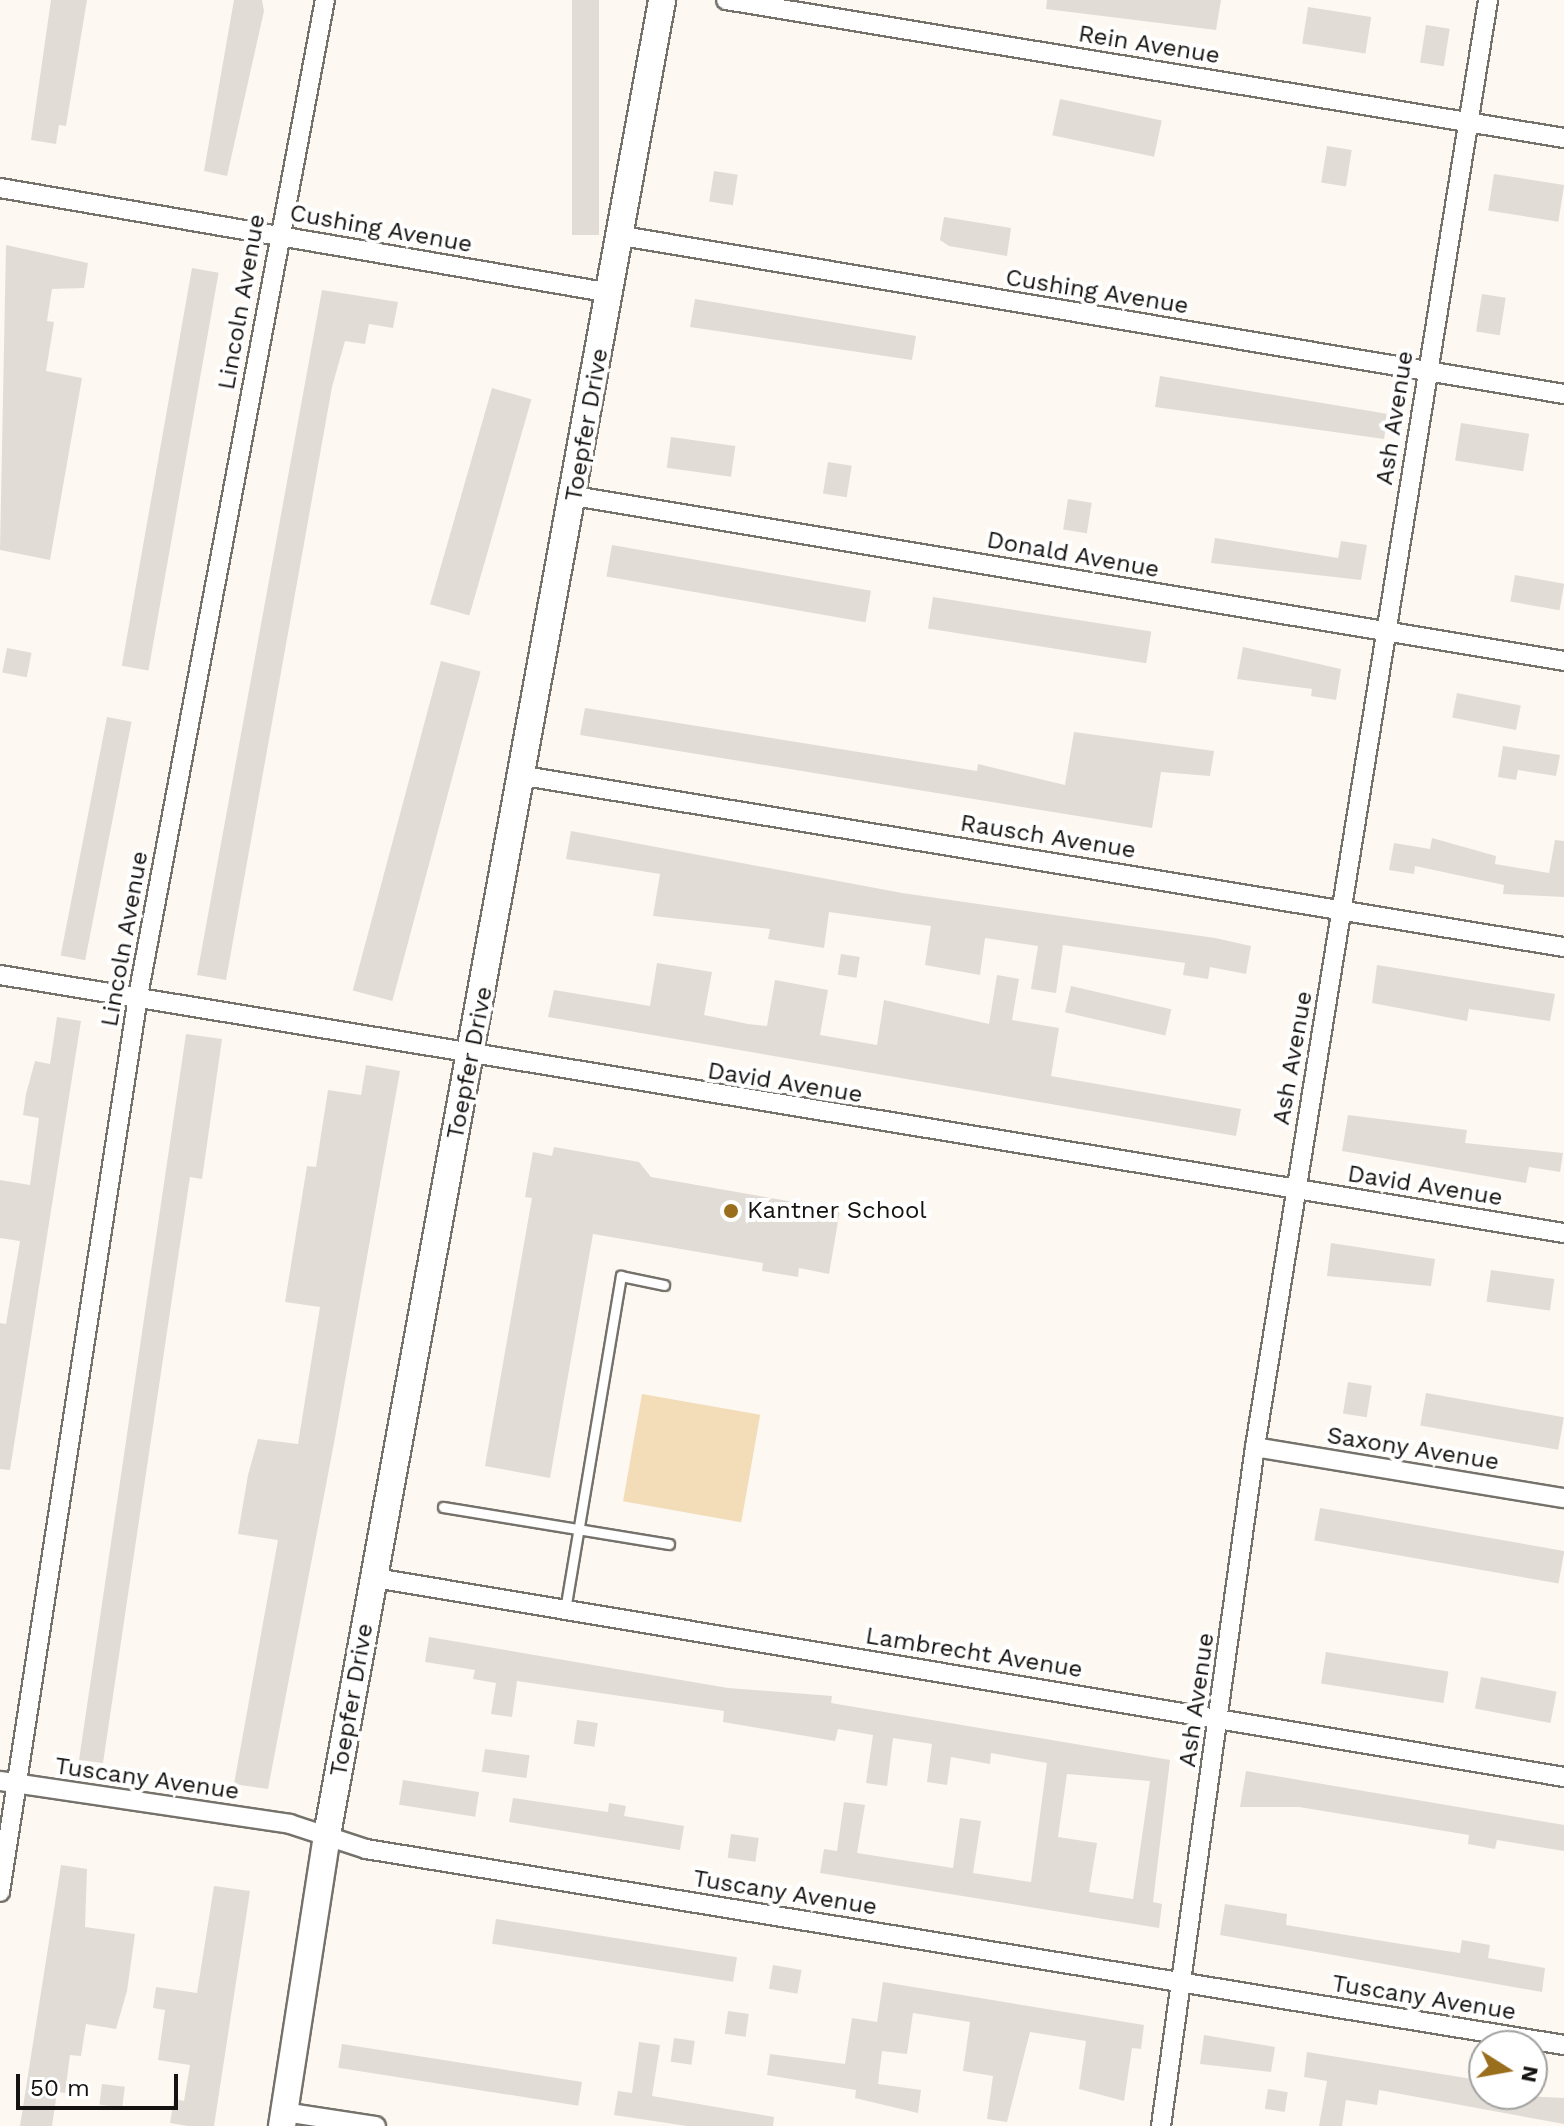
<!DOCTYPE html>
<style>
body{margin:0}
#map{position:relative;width:1564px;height:2126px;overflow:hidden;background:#fdf8f1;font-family:"Work Sans",sans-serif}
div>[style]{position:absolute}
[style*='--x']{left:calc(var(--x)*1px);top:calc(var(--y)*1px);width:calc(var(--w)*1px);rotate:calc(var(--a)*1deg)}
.green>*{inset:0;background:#f3dcb8;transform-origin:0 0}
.building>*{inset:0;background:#e1ddd6;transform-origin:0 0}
.roads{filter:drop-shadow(2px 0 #75716b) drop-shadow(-2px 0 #75716b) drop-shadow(0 2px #75716b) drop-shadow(0 -2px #75716b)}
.lane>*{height:9px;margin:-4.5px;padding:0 4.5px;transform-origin:4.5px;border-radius:4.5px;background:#fff}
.street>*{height:18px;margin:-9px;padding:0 9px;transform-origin:9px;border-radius:9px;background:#fff}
.secondary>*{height:26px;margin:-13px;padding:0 13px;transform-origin:13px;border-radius:13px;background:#fff}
.dots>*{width:22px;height:22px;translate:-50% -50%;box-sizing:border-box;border:4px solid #fff;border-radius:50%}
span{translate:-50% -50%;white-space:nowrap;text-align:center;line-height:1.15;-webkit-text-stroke:8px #fff;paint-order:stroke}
.street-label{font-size:24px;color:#151311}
.poi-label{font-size:24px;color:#151311}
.left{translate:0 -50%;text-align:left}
.north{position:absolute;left:1468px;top:2030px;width:80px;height:80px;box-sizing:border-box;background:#fff;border:2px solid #a1a1a0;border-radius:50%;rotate:101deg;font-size:22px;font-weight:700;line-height:32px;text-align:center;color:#151311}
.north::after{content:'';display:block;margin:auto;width:28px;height:36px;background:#996e1c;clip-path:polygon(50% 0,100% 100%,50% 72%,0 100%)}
.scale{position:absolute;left:16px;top:2074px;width:162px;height:36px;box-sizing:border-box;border:4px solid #151311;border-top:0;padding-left:10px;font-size:24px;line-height:28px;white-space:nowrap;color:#151311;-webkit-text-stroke:6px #fff;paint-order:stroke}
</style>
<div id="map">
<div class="green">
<i style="left:642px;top:1394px;width:120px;height:109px;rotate:10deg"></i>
</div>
<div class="building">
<i style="clip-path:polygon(51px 0,87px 0,66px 126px,59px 125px,56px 144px,31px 140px)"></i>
<i style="clip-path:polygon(234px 0,262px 0,264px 11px,227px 176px,204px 171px)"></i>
<i style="left:572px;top:0;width:27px;height:235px"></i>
<i style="clip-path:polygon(1047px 0,1221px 0,1216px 30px,1046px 9px)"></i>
<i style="left:1308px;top:7px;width:64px;height:37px;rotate:9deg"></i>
<i style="left:1426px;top:25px;width:24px;height:38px;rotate:9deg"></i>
<i style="left:1060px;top:99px;width:104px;height:37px;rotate:12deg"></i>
<i style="left:1327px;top:146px;width:25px;height:37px;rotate:9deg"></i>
<i style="left:714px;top:171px;width:24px;height:31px;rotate:9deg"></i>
<i style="left:1494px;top:174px;width:71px;height:37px;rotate:9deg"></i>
<i style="clip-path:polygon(944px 217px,1011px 228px,1007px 256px,949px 246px,940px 240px)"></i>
<i style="clip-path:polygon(6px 245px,88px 263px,84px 288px,52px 289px,47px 321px,54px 322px,46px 371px,82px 378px,50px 560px,0 550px)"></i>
<i style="left:192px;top:268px;width:27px;height:404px;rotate:10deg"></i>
<i style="clip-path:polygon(322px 290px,398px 302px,393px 328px,369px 324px,365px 344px,345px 341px,332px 387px,226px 980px,197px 975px)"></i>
<i style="left:1482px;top:294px;width:24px;height:38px;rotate:9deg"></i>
<i style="clip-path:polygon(695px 299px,916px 336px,912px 360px,690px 327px)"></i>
<i style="clip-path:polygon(1160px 376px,1388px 414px,1384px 439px,1155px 407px)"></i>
<i style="left:492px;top:388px;width:41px;height:225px;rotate:16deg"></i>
<i style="left:1461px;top:423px;width:69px;height:38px;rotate:9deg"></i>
<i style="left:671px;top:437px;width:65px;height:31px;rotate:8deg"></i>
<i style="left:828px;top:462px;width:24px;height:32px;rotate:9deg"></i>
<i style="left:1068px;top:499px;width:24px;height:31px;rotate:9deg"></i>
<i style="clip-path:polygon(1215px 538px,1338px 558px,1341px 541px,1367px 545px,1361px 580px,1211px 563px)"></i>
<i style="left:612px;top:545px;width:263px;height:32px;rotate:10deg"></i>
<i style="left:1515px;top:575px;width:50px;height:27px;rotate:10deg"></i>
<i style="left:933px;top:597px;width:221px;height:32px;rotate:9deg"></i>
<i style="clip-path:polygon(1243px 647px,1341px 669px,1336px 700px,1311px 696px,1312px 689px,1237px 679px)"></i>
<i style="left:7px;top:648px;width:25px;height:25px;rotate:11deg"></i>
<i style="left:441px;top:661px;width:41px;height:341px;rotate:15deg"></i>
<i style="left:1457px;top:693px;width:65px;height:25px;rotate:11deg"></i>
<i style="clip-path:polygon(585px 708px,977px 771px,978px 764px,1065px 785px,1074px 732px,1214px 751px,1210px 776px,1161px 772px,1152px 828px,580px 735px)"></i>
<i style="left:107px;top:717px;width:25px;height:243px;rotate:11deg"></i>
<i style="clip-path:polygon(1503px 746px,1560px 755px,1556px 776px,1518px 770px,1516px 780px,1498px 777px)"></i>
<i style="clip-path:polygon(571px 831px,902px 893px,1215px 938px,1251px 946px,1246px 974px,1210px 967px,1208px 979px,1183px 975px,1185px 963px,1063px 945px,1056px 993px,1031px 989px,1038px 946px,985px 938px,980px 975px,925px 965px,931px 926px,829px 912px,824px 948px,768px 939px,770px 929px,653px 916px,660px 874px,566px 859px)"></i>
<i style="clip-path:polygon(1432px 838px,1496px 856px,1495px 864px,1549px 873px,1555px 840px,1564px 841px,1564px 897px,1503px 894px,1504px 885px,1415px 866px,1414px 874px,1389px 870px,1394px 843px,1430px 849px)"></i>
<i style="left:841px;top:954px;width:19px;height:21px;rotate:9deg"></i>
<i style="clip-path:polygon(657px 963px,712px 972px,704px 1015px,748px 1024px,767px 1026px,775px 980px,828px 990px,820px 1035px,877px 1045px,884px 1000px,989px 1024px,997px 975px,1019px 979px,1012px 1020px,1059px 1028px,1051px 1076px,1241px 1109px,1236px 1136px,548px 1017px,554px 990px,650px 1006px)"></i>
<i style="clip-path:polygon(1377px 965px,1555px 994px,1550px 1021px,1469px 1009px,1467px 1021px,1372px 1003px)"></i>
<i style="left:1071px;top:986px;width:103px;height:27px;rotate:13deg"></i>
<i style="clip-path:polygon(57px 1017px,81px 1021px,10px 1470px,0 1469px,0 1323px,6px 1324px,20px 1241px,0 1238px,0 1180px,30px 1185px,39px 1118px,23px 1115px,26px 1094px,35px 1061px,50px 1064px)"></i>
<i style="clip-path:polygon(186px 1034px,222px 1039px,202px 1179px,190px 1177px,103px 1763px,79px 1760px)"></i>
<i style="clip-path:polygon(366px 1065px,400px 1071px,334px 1443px,268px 1789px,234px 1784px,278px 1540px,238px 1534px,248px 1475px,258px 1439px,298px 1444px,320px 1307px,285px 1302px,307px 1166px,316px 1167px,328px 1090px,361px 1095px)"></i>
<i style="clip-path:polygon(1348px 1115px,1467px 1130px,1465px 1143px,1563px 1153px,1560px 1172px,1529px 1167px,1526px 1183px,1342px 1151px)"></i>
<i style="clip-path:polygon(554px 1147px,639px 1162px,651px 1177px,840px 1210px,829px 1274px,799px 1268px,798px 1277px,762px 1271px,763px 1263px,593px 1234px,550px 1478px,485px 1466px,532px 1198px,525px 1197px,533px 1152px,552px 1156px)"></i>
<i style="clip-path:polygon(1331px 1243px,1435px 1259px,1431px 1286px,1327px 1276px)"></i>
<i style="left:1491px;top:1270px;width:64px;height:32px;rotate:8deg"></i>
<i style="left:1348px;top:1382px;width:24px;height:32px;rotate:9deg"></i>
<i style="left:1426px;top:1393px;width:140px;height:33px;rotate:10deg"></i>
<i style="left:1320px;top:1508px;width:248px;height:33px;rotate:10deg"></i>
<i style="clip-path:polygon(evenodd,429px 1637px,728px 1688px,832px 1696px,831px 1703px,1170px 1760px,1153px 1902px,1162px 1904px,1159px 1928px,820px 1873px,824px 1849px,837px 1851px,844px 1802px,865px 1805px,857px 1853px,953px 1868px,960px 1818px,981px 1821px,973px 1873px,1031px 1882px,1047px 1763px,991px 1753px,990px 1764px,951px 1757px,947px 1785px,927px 1782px,932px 1744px,893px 1738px,887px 1786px,866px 1783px,873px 1735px,838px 1729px,835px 1741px,723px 1722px,724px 1711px,517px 1681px,512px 1717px,491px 1714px,496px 1683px,473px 1679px,475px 1670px,425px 1662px,429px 1637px,1067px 1774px,1150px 1781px,1133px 1899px,1089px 1892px,1097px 1843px,1058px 1837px,1067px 1774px)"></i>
<i style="left:1326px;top:1652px;width:124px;height:32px;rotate:9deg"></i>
<i style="left:1481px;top:1677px;width:77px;height:32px;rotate:11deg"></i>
<i style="left:577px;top:1720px;width:21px;height:24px;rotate:8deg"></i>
<i style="left:485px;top:1749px;width:45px;height:23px;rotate:8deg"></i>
<i style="clip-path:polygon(1246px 1771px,1564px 1825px,1564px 1851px,1497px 1840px,1495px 1849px,1468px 1844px,1469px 1835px,1299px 1807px,1240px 1807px)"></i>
<i style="left:403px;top:1780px;width:77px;height:25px;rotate:9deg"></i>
<i style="clip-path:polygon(513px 1798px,608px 1812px,609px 1803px,626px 1806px,624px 1816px,684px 1826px,680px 1850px,509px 1822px)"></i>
<i style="left:731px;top:1834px;width:28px;height:24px;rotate:8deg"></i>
<i style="clip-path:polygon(61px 1865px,87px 1869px,85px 1927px,135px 1934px,127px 1991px,116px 2029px,86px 2024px,81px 2056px,70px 2055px,65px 2093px,57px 2092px,52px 2126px,20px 2126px)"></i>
<i style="clip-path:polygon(214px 1886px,250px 1891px,214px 2126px,188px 2126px,170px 2123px,174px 2099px,184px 2101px,190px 2065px,158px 2060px,165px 2010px,153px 2008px,156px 1987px,197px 1993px)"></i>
<i style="clip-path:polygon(1225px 1904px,1287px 1914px,1286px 1925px,1401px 1944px,1460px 1953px,1462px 1940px,1490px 1945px,1488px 1958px,1545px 1968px,1542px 1992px,1220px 1935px)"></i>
<i style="left:496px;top:1919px;width:244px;height:25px;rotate:9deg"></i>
<i style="left:773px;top:1965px;width:29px;height:24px;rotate:10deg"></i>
<i style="clip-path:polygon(883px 1982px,1144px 2025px,1141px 2049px,1132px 2048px,1124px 2101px,1079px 2089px,1086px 2041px,1030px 2032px,1007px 2122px,987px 2119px,993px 2076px,963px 2071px,970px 2022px,913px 2013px,907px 2054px,882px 2051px,878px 2084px,921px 2090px,918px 2113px,855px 2098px,856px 2090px,767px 2075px,770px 2054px,845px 2064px,852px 2018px,877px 2022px)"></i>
<i style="left:728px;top:2011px;width:21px;height:23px;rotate:8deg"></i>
<i style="clip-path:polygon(1204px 2035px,1275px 2047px,1271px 2072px,1200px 2064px)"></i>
<i style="left:674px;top:2038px;width:21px;height:24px;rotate:8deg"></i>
<i style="clip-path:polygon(639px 2042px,660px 2045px,652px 2096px,774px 2117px,773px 2126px,687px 2126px,614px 2115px,618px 2091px,632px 2093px)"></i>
<i style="left:342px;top:2044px;width:243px;height:24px;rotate:9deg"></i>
<i style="clip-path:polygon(1307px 2052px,1484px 2081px,1484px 2094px,1564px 2098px,1564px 2124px,1379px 2090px,1377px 2105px,1346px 2100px,1342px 2126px,1319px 2126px,1327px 2081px,1304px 2077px)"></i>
<i style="left:102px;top:2084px;width:23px;height:21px;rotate:7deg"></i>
<i style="left:1268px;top:2089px;width:20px;height:20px;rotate:9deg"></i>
</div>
<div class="roads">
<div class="lane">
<i style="--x:443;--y:1507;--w:229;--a:9.3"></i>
<i style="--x:565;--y:1610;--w:339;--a:-80.5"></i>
<i style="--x:621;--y:1276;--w:44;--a:11.8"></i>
</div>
<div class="street">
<i style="--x:726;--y:0;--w:849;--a:9.35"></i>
<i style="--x:0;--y:188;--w:620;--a:9.75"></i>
<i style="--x:622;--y:236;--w:955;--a:9.52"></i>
<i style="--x:574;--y:496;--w:1004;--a:9.46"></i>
<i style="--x:524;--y:776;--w:1054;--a:9.34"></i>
<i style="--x:0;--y:975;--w:1585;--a:9.37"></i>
<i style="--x:1255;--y:1447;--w:313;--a:9.4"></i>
<i style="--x:375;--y:1578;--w:1206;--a:9.5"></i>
<i style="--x:0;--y:1781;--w:293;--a:8.4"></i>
<i style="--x:290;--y:1824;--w:80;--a:18.2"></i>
<i style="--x:366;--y:1849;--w:1214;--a:9.29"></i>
<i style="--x:0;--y:1892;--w:907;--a:-81.24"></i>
<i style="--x:138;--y:996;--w:1013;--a:-79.37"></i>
<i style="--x:284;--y:2112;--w:93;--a:8.7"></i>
<i style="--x:1161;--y:2126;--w:685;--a:-82.12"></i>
<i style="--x:1255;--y:1447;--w:1466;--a:-80.85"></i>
</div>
<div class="secondary">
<i style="--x:282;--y:2126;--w:294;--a:-81.2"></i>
<i style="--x:327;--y:1835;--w:1865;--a:-79.65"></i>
</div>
</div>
<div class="dots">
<i style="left:731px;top:1211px;background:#996e1c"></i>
</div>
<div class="street-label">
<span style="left:1149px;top:45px;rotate:9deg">Rein Avenue</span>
<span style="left:381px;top:229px;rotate:10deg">Cushing Avenue</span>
<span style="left:1097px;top:292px;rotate:9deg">Cushing Avenue</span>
<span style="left:242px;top:302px;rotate:-80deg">Lincoln Avenue</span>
<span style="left:1395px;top:418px;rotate:-81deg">Ash Avenue</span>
<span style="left:587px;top:425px;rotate:-80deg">Toepfer Drive</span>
<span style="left:1073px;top:555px;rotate:10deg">Donald Avenue</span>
<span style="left:1048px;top:837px;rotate:9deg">Rausch Avenue</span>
<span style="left:125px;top:939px;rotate:-80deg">Lincoln Avenue</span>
<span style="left:1293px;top:1058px;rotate:-80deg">Ash Avenue</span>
<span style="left:470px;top:1063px;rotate:-79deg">Toepfer Drive</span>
<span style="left:785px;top:1083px;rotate:9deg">David Avenue</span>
<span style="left:1425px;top:1186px;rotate:9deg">David Avenue</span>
<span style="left:1413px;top:1449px;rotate:9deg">Saxony Avenue</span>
<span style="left:974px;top:1653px;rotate:9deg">Lambrecht Avenue</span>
<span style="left:352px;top:1700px;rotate:-80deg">Toepfer Drive</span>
<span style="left:1197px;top:1700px;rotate:-82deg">Ash Avenue</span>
<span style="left:147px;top:1779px;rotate:8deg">Tuscany Avenue</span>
<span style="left:785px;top:1893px;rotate:9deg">Tuscany Avenue</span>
<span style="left:1424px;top:1998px;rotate:9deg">Tuscany Avenue</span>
</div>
<div class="poi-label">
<span class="left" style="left:747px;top:1211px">Kantner School</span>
</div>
<div class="north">N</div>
<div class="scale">50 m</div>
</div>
